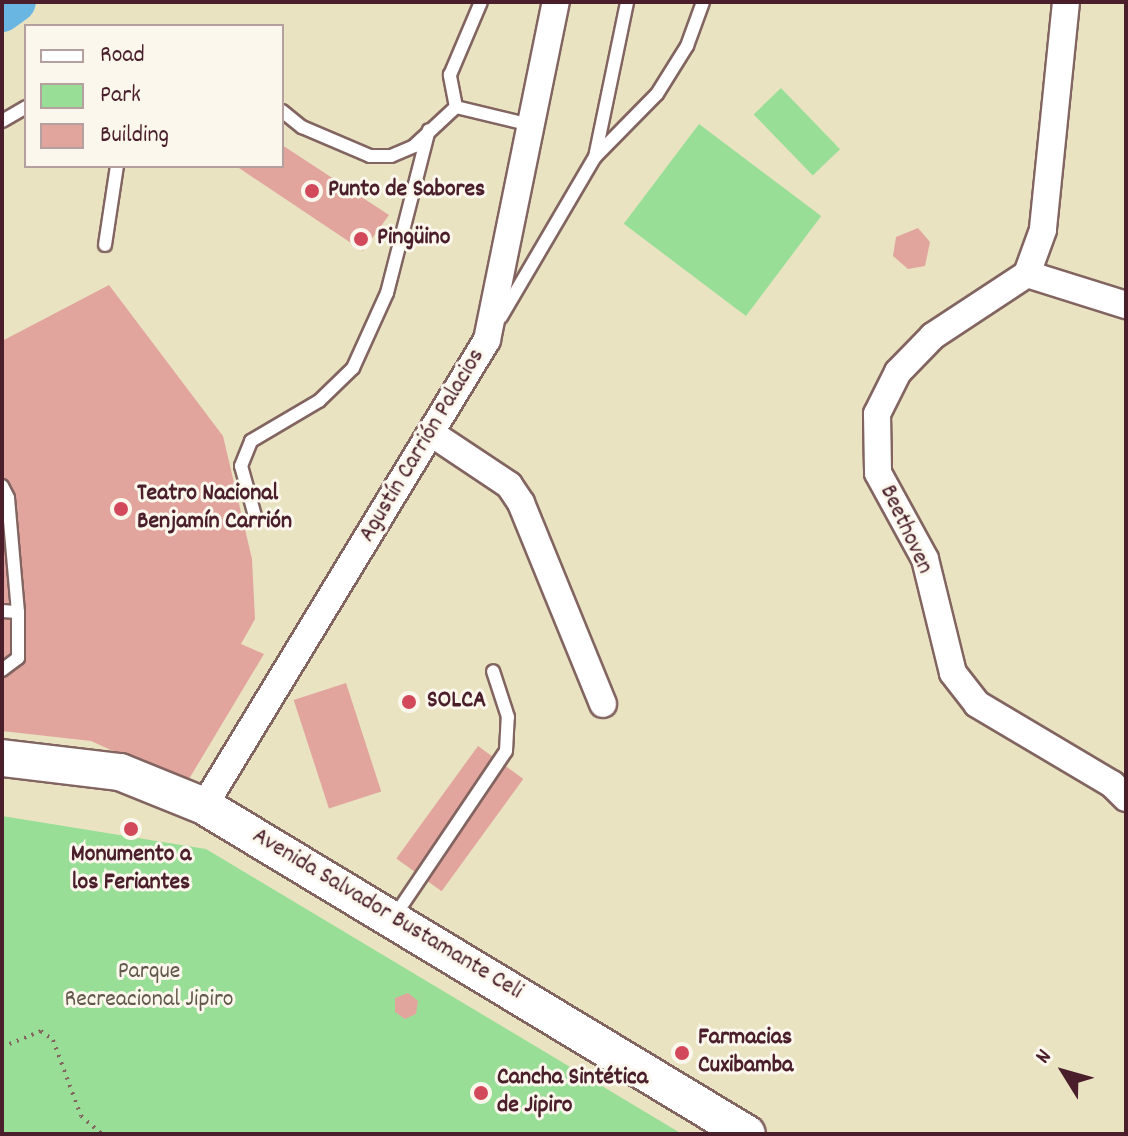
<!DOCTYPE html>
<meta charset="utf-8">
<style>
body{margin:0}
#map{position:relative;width:1128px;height:1136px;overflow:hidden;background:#e9e3c2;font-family:Dekko,sans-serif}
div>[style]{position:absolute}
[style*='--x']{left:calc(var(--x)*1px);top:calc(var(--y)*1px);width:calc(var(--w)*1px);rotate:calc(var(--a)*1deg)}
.green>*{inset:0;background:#99de96;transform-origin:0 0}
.river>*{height:40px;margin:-20px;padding:0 20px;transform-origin:20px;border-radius:20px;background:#69b6e3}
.building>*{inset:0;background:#e2a59d;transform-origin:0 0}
.path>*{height:4px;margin-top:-2px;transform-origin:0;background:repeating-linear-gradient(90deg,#826460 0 2px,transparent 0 8px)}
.roads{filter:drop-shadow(2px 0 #826460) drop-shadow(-2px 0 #826460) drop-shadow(0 2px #826460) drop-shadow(0 -2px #826460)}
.service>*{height:12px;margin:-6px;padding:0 6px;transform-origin:6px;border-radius:6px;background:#fff}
.minor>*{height:26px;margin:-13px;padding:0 13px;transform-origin:13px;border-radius:13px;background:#fff}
.secondary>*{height:36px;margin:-18px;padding:0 18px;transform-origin:18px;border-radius:18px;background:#fff}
.dots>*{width:22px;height:22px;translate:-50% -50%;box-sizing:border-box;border:4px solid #fbf7ec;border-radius:50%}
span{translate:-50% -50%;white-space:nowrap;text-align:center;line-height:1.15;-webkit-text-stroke:6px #fbf7ec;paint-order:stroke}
.poi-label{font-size:24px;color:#4a1f2b;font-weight:700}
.left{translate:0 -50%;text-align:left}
.street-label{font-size:24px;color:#4a1f2b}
.park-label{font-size:24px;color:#62584b}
.frame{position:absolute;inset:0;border:4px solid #4a1f2b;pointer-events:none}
.legend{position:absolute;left:24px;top:24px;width:260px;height:144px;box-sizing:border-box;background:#fbf7ec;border:2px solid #b4a19f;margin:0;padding:10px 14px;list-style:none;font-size:24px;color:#4a1f2b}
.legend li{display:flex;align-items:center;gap:16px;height:40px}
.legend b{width:40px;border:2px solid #b4a19f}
.north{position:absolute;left:1024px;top:1032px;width:80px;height:80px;-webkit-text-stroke:6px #fbf7ec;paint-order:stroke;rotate:307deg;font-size:22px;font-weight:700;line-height:32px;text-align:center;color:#4a1f2b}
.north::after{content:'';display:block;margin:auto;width:28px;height:36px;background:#4a1f2b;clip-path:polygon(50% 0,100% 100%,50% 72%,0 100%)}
</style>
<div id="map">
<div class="green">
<i style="left:781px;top:88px;width:85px;height:38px;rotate:46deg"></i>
<i style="left:699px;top:124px;width:153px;height:125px;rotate:37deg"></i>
<i style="clip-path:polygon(2px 816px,206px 849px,682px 1134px,2px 1134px)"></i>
</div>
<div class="river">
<i style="--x:2;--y:12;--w:17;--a:-36"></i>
</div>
<div class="building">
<i style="clip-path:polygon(282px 145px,389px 215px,363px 251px,236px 166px,282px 166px)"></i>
<i style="clip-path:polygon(918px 228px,930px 242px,925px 266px,908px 269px,893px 256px,896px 237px)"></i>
<i style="clip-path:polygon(109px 285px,223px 436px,252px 559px,255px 619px,241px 644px,264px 654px,186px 784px,91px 741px,2px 731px,2px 341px)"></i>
<i style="left:346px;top:683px;width:114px;height:55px;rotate:72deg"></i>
<i style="left:478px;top:746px;width:56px;height:139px;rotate:36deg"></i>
<i style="clip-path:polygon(408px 993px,418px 1001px,416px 1014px,405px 1019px,395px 1012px,395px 998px)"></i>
</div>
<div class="path">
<i style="--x:2;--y:1047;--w:42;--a:-22.3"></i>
<i style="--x:41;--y:1031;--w:15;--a:37"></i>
<i style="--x:53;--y:1040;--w:81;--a:69.8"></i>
<i style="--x:81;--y:1116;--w:28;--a:41"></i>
</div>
<div class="roads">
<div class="service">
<i style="--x:456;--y:107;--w:33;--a:-101"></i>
<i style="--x:450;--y:75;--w:79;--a:-67"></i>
<i style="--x:282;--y:111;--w:26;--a:39"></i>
<i style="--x:302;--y:127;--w:74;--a:23.1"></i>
<i style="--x:370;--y:156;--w:21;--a:0"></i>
<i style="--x:391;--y:156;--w:25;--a:-23"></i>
<i style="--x:414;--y:146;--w:57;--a:-42.9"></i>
<i style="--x:456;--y:107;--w:77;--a:13.5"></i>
<i style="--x:2;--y:121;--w:28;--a:-30"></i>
<i style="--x:595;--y:157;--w:158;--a:-78.3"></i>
<i style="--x:105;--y:245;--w:80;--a:-81.4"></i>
<i style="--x:501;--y:317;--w:186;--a:-59.6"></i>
<i style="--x:595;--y:157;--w:88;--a:-45.5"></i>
<i style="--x:657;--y:94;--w:57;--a:-58"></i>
<i style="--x:687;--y:46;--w:47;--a:-70"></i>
<i style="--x:2;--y:486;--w:13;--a:63"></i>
<i style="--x:8;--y:498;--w:114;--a:85"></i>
<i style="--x:18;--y:612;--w:46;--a:90"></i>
<i style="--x:18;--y:658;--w:20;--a:143"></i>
<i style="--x:255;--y:516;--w:52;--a:-105.6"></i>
<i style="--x:241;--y:466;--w:27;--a:-68"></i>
<i style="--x:251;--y:441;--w:79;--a:-30.5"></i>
<i style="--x:319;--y:401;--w:47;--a:-44.1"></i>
<i style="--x:353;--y:368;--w:82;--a:-65.6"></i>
<i style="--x:387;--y:293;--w:168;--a:-75.6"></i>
<i style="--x:2;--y:611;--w:16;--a:4"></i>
<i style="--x:394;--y:917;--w:200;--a:-56"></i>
<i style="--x:506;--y:751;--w:34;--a:-87"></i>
<i style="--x:508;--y:717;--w:48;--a:-108.1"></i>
</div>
<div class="minor">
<i style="--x:1066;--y:2;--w:229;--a:95.8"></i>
<i style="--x:1043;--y:230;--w:47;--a:110"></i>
<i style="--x:1027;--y:274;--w:113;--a:146.6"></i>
<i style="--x:933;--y:336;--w:50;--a:134.2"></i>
<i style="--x:898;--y:372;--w:47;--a:116.6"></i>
<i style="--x:877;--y:414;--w:59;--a:89"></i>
<i style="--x:878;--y:473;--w:98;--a:61.3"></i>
<i style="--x:925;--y:559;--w:117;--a:76.2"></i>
<i style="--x:953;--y:673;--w:39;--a:52"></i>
<i style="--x:977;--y:704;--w:157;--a:30.7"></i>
<i style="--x:1112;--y:784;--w:20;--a:45"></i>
<i style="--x:1027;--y:274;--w:104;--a:17.4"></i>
<i style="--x:431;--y:433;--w:94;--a:33.7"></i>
<i style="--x:509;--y:485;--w:22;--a:56"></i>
<i style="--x:521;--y:503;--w:217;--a:67.8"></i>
<i style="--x:204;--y:806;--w:545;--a:-58.73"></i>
<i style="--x:487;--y:340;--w:345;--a:-78.5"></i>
</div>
<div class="secondary">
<i style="--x:2;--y:758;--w:119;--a:6.8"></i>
<i style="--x:120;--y:772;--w:91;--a:22"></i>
<i style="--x:204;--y:806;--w:634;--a:31.13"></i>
</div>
</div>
<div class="dots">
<i style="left:312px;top:191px;background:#d1495b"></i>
<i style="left:361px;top:239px;background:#d1495b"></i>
<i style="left:121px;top:509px;background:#d1495b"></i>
<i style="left:409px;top:702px;background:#d1495b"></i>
<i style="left:131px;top:829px;background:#d1495b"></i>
<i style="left:682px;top:1053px;background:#d1495b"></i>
<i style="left:481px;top:1093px;background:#d1495b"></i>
</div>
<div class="poi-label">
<span class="left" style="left:328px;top:191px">Punto de Sabores</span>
<span class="left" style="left:377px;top:239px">Pingüino</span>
<span class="left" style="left:137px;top:509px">Teatro Nacional<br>Benjamín Carrión</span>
<span class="left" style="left:427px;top:702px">SOLCA</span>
<span style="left:131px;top:870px">Monumento a<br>los Feriantes</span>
<span class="left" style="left:698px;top:1053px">Farmacias<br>Cuxibamba</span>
<span class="left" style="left:497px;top:1093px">Cancha Sintética<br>de Jipiro</span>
</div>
<div class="street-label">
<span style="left:423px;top:446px;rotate:-59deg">Agustín Carrión Palacios</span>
<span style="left:905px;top:530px;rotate:65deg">Beethoven</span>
<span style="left:387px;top:915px;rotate:31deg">Avenida Salvador Bustamante Celi</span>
</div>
<div class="park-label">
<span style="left:149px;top:987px">Parque<br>Recreacional Jipiro</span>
</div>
<div class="frame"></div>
<ul class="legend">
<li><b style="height:10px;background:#fff"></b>Road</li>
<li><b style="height:22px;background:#99de96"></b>Park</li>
<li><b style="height:22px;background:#e2a59d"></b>Building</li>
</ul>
<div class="north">N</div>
</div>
